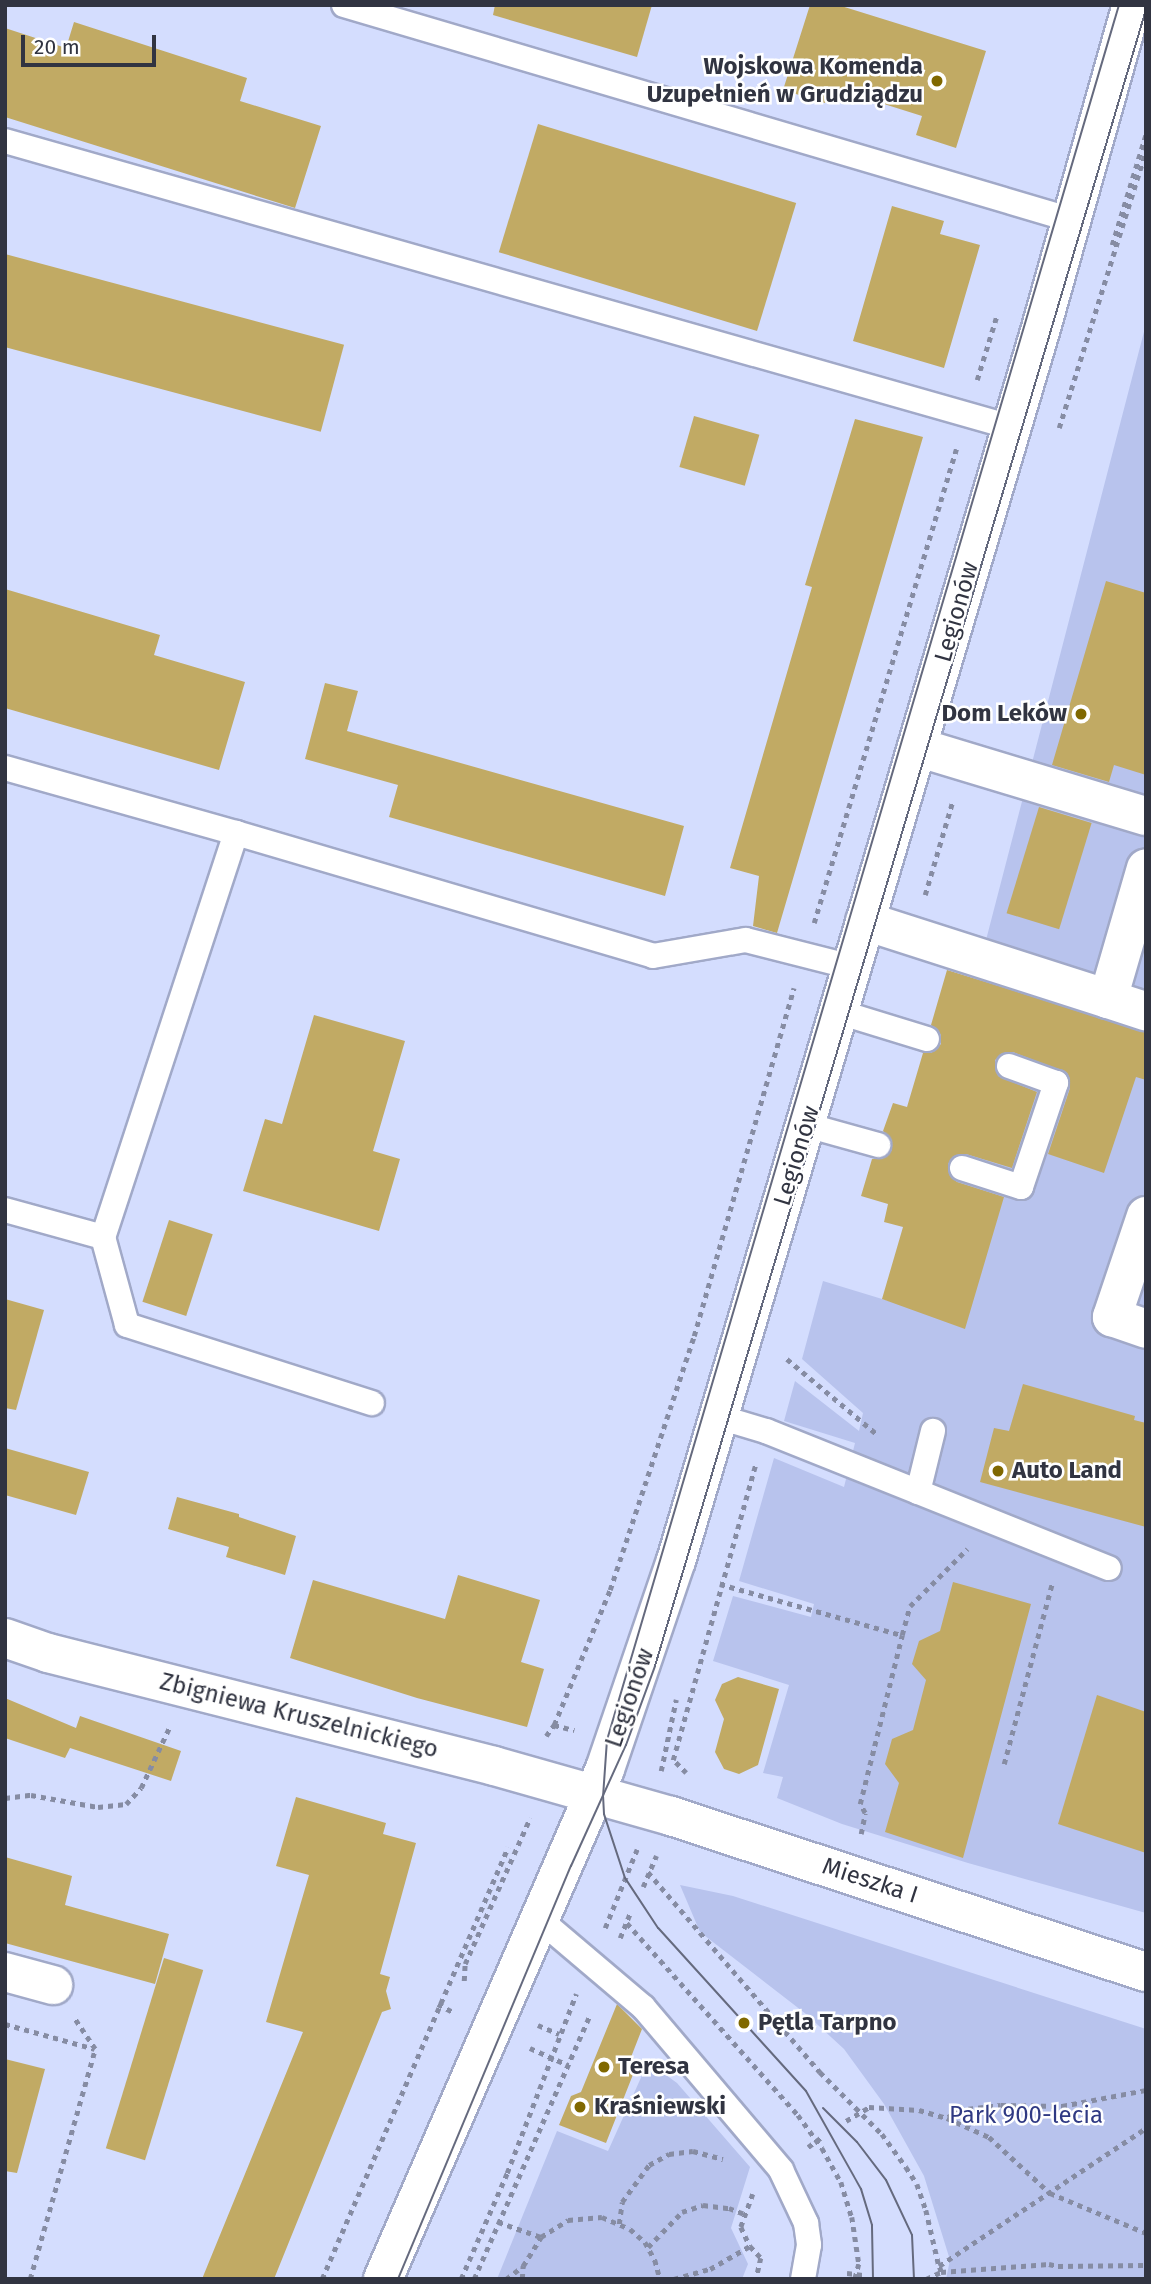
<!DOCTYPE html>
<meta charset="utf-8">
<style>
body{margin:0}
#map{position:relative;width:1151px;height:2284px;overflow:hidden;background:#d4ddfe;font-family:"Fira Sans",sans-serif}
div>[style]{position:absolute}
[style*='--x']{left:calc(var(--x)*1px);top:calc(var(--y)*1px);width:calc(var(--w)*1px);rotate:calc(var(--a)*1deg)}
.green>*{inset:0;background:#b8c3ed}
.building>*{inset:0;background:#c1aa64;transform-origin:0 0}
.path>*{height:4.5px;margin-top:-2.25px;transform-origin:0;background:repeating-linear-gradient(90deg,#868ca3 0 5px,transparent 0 10px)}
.roads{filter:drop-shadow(2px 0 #a1a9c8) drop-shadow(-2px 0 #a1a9c8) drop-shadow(0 2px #a1a9c8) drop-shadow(0 -2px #a1a9c8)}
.service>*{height:24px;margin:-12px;padding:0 12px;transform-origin:12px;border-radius:12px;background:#fff}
.minor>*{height:38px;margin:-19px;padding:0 19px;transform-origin:19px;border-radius:19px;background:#fff}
.tertiary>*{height:38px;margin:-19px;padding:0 19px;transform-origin:19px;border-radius:19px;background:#fff}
.tram>*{height:2px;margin:-1px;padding:0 1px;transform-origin:1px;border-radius:1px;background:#656a7e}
.dots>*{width:19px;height:19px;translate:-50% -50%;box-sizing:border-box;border:4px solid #fff;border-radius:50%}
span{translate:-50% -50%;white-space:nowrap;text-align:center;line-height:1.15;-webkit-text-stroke:5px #fff;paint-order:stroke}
.poi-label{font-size:24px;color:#313441;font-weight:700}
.right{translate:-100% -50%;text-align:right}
.left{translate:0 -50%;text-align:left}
.street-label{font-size:24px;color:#313441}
.park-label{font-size:24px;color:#2f3983}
.frame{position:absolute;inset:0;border:7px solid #313441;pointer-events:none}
.scale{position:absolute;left:21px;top:35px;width:135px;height:32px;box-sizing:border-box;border:4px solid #313441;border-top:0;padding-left:9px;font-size:21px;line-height:24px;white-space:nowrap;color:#313441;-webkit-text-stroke:5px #fff;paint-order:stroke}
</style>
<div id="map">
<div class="green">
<i style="clip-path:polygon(1146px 324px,1146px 1913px,968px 1863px,842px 1824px,777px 1798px,783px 1777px,763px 1773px,789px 1685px,713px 1661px,733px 1596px,811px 1617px,814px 1604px,739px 1581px,774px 1458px,844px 1487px,855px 1443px,784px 1421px,795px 1381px,859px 1431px,863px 1413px,802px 1359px,823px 1281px,892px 1302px)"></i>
<i style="clip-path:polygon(680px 1885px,733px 1896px,1146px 2029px,1146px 2279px,946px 2279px,950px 2260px,924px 2176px,884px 2104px,844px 2049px,806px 2014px,700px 1932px)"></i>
<i style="clip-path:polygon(648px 2062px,677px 2083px,750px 2167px,731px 2228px,748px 2264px,742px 2279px,497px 2279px,557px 2131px,608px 2151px)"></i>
</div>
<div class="building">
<i style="clip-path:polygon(495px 5px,652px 5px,637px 57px,493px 15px)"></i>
<i style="clip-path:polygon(810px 5px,838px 5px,986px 51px,956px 148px,916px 135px,922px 116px,830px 87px,825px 103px,783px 90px)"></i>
<i style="clip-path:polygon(74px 22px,247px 78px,240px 101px,321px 126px,295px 208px,5px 117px,5px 28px,66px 48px)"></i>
<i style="left:538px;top:124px;width:270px;height:134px;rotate:17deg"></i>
<i style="clip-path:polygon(892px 206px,944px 221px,940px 234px,980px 245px,944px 368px,853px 341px)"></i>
<i style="left:5px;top:254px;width:351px;height:90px;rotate:15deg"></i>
<i style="left:694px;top:416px;width:68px;height:53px;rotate:16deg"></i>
<i style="clip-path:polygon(855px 419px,923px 437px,777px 933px,753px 926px,759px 876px,730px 868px,812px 587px,805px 585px)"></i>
<i style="clip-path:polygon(1106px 581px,1146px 593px,1146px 775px,1114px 765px,1109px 782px,1052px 765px)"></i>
<i style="clip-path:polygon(5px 589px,160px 635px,154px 655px,245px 682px,219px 770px,5px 708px)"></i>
<i style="clip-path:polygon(325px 683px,358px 691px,347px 731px,684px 826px,665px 896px,389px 817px,398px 785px,305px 759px)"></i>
<i style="left:1039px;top:807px;width:55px;height:111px;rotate:17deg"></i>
<i style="clip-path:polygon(947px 970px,1146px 1032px,1146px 1080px,1136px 1077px,1104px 1173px,1048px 1154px,1070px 1088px,1067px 1073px,1013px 1052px,1006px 1052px,995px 1060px,998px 1076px,1037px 1092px,1012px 1168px,966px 1154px,953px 1157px,948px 1164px,951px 1177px,957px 1182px,1004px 1197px,965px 1329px,882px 1299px,903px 1227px,884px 1222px,888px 1204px,861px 1196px,872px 1159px,882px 1159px,892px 1150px,892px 1141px,883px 1131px,893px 1103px,907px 1107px,923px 1053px,931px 1053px,941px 1044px,941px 1035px,931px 1025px)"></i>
<i style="clip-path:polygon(314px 1015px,405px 1041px,373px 1151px,400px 1159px,379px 1231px,243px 1191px,265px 1119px,282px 1124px)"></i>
<i style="left:169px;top:1220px;width:46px;height:86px;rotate:18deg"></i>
<i style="clip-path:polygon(5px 1299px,44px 1310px,16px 1410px,5px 1408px)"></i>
<i style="clip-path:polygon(1023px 1384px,1135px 1416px,1134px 1420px,1146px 1423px,1146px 1527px,980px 1482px,994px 1428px,1009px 1431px)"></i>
<i style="clip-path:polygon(5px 1448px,89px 1472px,76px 1515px,5px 1495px)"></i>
<i style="clip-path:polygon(177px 1497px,239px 1514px,239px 1517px,296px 1536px,285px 1575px,226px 1557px,229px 1547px,168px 1529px)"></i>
<i style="clip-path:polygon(458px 1575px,540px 1600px,521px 1662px,544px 1669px,527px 1727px,417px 1698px,290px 1658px,313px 1580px,445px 1619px)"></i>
<i style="clip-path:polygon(953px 1582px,1031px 1604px,963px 1858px,885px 1832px,899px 1783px,885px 1764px,892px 1739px,913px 1730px,926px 1680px,912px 1664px,919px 1641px,940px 1631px)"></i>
<i style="clip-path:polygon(738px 1677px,779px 1689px,758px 1765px,739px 1774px,724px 1769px,715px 1752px,724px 1719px,715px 1700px,722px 1684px)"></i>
<i style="clip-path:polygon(1097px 1695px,1146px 1712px,1146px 1853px,1058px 1824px)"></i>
<i style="clip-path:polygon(5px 1698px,76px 1728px,80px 1716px,181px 1751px,171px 1781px,70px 1748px,65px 1758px,5px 1738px)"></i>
<i style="clip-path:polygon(296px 1797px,386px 1823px,383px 1834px,416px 1843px,380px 1974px,390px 1977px,386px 1991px,391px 2009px,382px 2012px,274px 2279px,202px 2279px,303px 2032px,266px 2022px,309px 1875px,276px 1866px)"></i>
<i style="clip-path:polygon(5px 1857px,72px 1876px,65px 1905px,169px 1934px,155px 1984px,5px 1943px)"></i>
<i style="left:164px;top:1958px;width:41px;height:199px;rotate:17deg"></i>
<i style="clip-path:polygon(617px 2004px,642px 2029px,626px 2070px,634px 2072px,606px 2143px,559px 2125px,571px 2096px,581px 2092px)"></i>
<i style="clip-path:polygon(5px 2059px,45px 2069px,17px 2173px,5px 2171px)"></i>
</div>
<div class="path">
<i style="--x:1112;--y:245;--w:116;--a:-73"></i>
<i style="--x:977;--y:380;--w:68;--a:-72.9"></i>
<i style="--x:1059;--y:428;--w:291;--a:-72.6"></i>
<i style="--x:925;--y:895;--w:96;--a:-73.6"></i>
<i style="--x:814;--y:923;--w:495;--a:-73.3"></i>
<i style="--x:787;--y:1359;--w:119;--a:39.9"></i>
<i style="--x:720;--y:1584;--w:189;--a:15.7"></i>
<i style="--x:902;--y:1635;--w:30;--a:-75"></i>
<i style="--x:910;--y:1606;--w:81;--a:-45"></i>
<i style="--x:554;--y:1725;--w:21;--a:14"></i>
<i style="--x:546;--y:1736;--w:14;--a:-54"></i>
<i style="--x:554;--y:1725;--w:146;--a:-67.5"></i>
<i style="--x:610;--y:1590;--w:268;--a:-71.7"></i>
<i style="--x:694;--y:1336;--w:362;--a:-74"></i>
<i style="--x:1004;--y:1764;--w:186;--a:-75.1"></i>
<i style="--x:661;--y:1771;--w:73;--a:-78.1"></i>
<i style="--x:686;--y:1773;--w:18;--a:-135"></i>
<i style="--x:673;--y:1760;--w:308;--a:-74.4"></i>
<i style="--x:5;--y:1798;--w:26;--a:-7"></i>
<i style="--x:31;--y:1795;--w:68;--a:10.2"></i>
<i style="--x:98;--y:1807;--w:28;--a:-6"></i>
<i style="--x:126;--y:1804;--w:22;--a:-47"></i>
<i style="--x:141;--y:1788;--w:68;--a:-64.9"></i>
<i style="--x:861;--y:1834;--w:21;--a:-79"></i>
<i style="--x:865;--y:1813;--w:10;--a:-119"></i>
<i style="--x:860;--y:1804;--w:174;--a:-76"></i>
<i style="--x:648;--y:1872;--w:264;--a:49.3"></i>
<i style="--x:820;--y:2072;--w:88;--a:45"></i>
<i style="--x:882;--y:2134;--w:41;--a:54"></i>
<i style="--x:906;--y:2167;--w:20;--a:57"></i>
<i style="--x:917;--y:2184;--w:28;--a:71"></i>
<i style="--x:926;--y:2210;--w:57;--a:76.9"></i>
<i style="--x:643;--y:1887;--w:34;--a:-67"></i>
<i style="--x:627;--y:1923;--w:257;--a:48.3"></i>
<i style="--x:798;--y:2115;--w:41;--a:54"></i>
<i style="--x:822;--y:2148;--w:39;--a:61"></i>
<i style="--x:841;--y:2182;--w:37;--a:73"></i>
<i style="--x:852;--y:2217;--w:48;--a:81.5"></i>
<i style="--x:859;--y:2264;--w:16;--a:105"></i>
<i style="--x:605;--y:1928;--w:85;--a:-67.9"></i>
<i style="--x:620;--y:1938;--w:29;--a:-68"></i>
<i style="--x:464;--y:1981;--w:17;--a:-87"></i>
<i style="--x:465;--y:1964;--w:160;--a:-66"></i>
<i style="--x:438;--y:2004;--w:17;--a:28"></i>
<i style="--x:5;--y:2024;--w:93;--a:15.5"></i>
<i style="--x:538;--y:2025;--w:23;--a:23"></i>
<i style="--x:530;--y:2048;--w:42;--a:24.1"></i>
<i style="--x:948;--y:2117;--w:12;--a:-35"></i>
<i style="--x:958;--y:2110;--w:43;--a:-6.6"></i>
<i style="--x:1001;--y:2105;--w:61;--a:0.9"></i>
<i style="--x:1062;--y:2106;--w:86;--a:-10.8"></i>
<i style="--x:846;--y:2121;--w:27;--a:-31"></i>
<i style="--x:869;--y:2107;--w:50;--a:3.4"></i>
<i style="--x:919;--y:2110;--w:29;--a:16"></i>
<i style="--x:947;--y:2118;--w:46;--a:24.3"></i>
<i style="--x:989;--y:2137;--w:83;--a:42.6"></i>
<i style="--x:1050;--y:2193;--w:104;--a:22.6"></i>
<i style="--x:808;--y:2147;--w:19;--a:-36"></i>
<i style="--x:753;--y:2194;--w:35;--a:110"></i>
<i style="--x:741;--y:2227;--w:21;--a:65"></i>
<i style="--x:750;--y:2246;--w:16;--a:47"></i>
<i style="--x:761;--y:2258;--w:22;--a:103"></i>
<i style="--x:498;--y:2222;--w:46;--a:19.2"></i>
<i style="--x:619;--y:2224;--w:22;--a:-82"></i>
<i style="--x:622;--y:2202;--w:46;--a:-53.9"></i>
<i style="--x:649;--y:2165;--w:23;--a:-29"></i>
<i style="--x:669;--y:2154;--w:24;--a:-7"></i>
<i style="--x:693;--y:2151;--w:31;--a:15"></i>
<i style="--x:648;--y:2247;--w:49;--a:-45.8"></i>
<i style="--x:682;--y:2212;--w:22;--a:-18"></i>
<i style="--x:703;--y:2205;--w:26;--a:7"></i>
<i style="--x:729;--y:2208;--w:17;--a:21"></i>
<i style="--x:941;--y:2272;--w:6;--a:-108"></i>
<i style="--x:939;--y:2266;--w:249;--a:-33.7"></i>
<i style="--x:847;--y:2273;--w:16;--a:7"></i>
<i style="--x:30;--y:2279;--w:239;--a:-74.2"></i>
<i style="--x:95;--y:2049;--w:37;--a:-124"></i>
<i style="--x:322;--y:2279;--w:470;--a:-66.7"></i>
<i style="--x:461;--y:2279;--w:116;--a:-66.5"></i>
<i style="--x:507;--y:2173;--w:192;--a:-68.9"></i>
<i style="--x:474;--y:2279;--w:288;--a:-66.3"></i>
<i style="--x:506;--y:2279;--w:21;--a:-37"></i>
<i style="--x:522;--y:2279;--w:13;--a:-86"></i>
<i style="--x:523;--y:2266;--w:34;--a:-58"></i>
<i style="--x:541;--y:2237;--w:32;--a:-32"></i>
<i style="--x:568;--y:2220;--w:34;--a:-5"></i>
<i style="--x:602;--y:2217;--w:30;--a:23"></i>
<i style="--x:630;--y:2229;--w:20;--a:41"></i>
<i style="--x:645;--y:2242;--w:21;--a:61"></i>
<i style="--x:655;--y:2260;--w:20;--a:75"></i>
<i style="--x:674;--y:2279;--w:37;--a:-16"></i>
<i style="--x:710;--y:2269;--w:46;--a:-29.9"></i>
<i style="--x:926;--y:2279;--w:17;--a:-25"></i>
<i style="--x:941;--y:2272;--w:108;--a:-4.2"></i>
<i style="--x:1049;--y:2264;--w:9;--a:13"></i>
<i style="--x:1058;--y:2266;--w:88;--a:-0.7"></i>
</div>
<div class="roads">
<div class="service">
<i style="--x:344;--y:5;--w:759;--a:16.45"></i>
<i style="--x:5;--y:141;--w:1046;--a:15.87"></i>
<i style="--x:5;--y:768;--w:240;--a:15.7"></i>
<i style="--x:236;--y:833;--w:425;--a:108.2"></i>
<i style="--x:236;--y:833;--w:435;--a:16.4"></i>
<i style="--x:653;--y:956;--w:94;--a:-9.8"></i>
<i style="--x:746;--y:940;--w:109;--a:14.3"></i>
<i style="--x:839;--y:1012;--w:92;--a:17.1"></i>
<i style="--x:806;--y:1125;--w:75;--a:15.5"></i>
<i style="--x:962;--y:1168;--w:62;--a:17.9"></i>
<i style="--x:1021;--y:1187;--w:110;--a:-71.4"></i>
<i style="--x:1056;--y:1083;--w:50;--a:-160.1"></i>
<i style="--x:5;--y:1210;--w:102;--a:15.4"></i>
<i style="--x:103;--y:1237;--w:91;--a:74.7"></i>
<i style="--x:127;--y:1325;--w:257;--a:17.7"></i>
<i style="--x:719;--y:1417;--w:49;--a:16.6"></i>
<i style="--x:766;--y:1431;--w:369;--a:21.8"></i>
<i style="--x:918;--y:1492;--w:63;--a:-76.2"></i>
<i style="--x:538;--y:1918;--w:138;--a:40.3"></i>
<i style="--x:643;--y:2007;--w:214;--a:49.7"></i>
<i style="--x:781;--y:2170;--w:59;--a:64.7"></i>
<i style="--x:806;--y:2223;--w:22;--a:82"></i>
<i style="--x:809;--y:2245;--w:35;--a:100"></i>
</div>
<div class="minor">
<i style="--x:917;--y:747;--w:239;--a:16.8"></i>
<i style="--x:865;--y:921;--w:255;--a:17.8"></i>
<i style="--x:1108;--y:999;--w:136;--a:-73.8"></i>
<i style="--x:1108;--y:999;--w:40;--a:18"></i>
<i style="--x:1146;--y:1216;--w:107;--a:108.6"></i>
<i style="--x:1112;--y:1317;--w:36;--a:19"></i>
<i style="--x:5;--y:1638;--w:46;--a:19.2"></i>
<i style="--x:48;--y:1653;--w:460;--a:14.2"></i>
<i style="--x:494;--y:1766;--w:184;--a:15.8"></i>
<i style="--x:671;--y:1816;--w:500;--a:18.2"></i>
<i style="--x:5;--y:1972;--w:50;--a:15.2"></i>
</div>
<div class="tertiary">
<i style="--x:383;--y:2279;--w:556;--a:-66.48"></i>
<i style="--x:605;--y:1769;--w:220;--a:-71.2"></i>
<i style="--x:676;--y:1561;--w:1286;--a:-73.51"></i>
<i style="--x:1041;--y:328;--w:336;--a:-74.3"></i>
</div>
</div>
<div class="tram">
<i style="--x:823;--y:2108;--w:48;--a:45"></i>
<i style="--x:857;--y:2142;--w:48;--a:52.7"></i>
<i style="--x:886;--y:2180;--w:61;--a:64.7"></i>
<i style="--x:912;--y:2235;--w:44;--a:87.4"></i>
<i style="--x:398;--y:2279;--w:448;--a:-67.3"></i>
<i style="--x:571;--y:1866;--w:133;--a:-65.6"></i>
<i style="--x:626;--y:1745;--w:84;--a:-69.8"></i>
<i style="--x:655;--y:1666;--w:1727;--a:-73.49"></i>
<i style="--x:873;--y:2279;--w:54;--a:-91.1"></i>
<i style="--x:872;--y:2225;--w:38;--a:-107"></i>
<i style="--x:861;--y:2189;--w:112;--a:-119.3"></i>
<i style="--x:806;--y:2091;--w:220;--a:-132.2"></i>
<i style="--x:658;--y:1928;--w:60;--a:-123.4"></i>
<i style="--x:625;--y:1878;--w:67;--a:-108.2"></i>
<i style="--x:604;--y:1814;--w:17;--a:-93"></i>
<i style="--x:603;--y:1797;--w:57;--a:-86"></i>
<i style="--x:607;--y:1740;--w:1809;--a:-73.56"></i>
</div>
<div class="dots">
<i style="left:937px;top:81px;background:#806800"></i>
<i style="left:1081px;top:714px;background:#806800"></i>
<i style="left:998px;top:1471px;background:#806800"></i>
<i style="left:744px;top:2023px;background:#806800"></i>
<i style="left:604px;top:2067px;background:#806800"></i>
<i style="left:580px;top:2107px;background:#806800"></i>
</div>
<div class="poi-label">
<span class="right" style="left:923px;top:81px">Wojskowa Komenda<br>Uzupełnień w Grudziądzu</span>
<span class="right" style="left:1067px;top:714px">Dom Leków</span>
<span class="left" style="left:1012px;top:1471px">Auto Land</span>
<span class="left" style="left:758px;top:2023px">Pętla Tarpno</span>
<span class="left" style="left:618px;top:2067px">Teresa</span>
<span class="left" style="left:594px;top:2107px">Kraśniewski</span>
</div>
<div class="street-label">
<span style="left:957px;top:612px;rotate:-74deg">Legionów</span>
<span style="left:797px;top:1156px;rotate:-73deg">Legionów</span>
<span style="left:630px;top:1698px;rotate:-71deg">Legionów</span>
<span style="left:299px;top:1716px;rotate:14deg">Zbigniewa Kruszelnickiego</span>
<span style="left:870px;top:1881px;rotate:18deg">Mieszka I</span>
</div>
<div class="park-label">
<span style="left:1026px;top:2116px">Park 900-lecia</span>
</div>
<div class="frame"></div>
<div class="scale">20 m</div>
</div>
